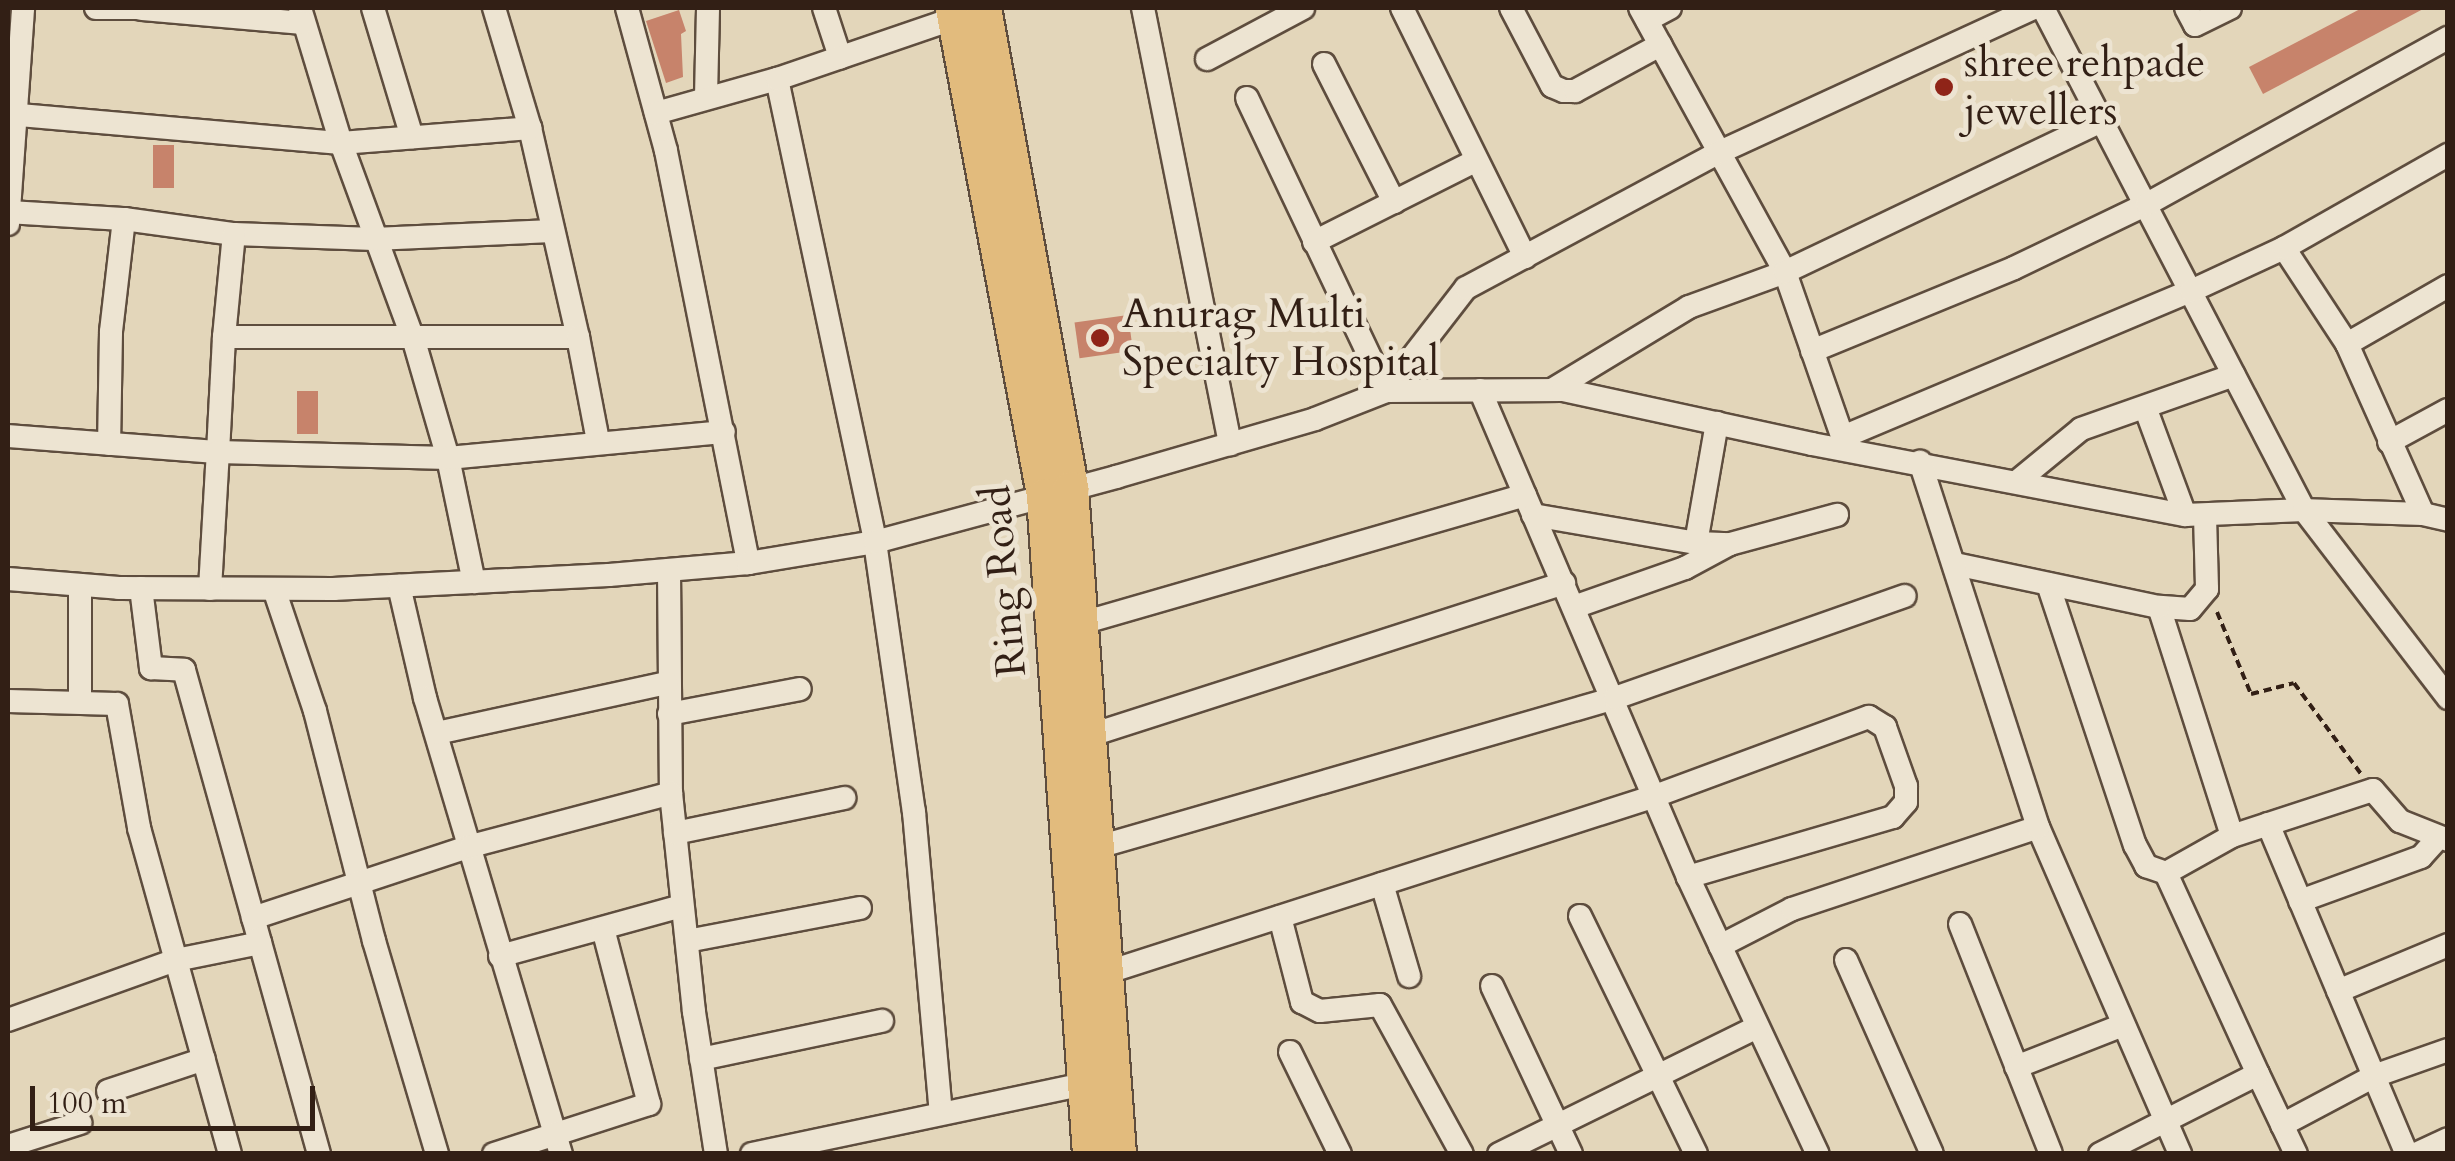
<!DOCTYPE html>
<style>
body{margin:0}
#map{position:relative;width:2455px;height:1161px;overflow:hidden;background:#e3d6ba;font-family:Cardo,serif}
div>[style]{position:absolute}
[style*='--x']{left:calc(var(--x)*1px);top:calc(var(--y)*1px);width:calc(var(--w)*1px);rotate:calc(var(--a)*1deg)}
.building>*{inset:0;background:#c7836b;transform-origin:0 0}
.path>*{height:4px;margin-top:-2px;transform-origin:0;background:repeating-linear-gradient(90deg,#321f15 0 8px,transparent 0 13px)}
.roads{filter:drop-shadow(2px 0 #5e4d3e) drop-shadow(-2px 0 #5e4d3e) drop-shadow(0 2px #5e4d3e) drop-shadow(0 -2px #5e4d3e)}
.minor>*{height:22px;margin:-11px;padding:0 11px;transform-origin:11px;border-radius:11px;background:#ede4d2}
.highway>*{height:35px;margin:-17.5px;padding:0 17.5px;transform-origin:17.5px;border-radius:17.5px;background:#e2bb7d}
.dots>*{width:28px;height:28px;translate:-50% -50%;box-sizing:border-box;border:5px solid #ede4d2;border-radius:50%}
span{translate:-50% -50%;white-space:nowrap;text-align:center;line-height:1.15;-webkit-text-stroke:10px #ede4d2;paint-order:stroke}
.poi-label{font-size:42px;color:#321f15}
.left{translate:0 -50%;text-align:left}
.street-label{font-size:42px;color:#321f15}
.frame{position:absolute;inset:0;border:10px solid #321f15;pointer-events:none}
.scale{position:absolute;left:30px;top:1086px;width:285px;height:45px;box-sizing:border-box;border:5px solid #321f15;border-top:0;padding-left:12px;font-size:30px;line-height:35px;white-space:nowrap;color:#321f15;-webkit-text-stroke:8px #ede4d2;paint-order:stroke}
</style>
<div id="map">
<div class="building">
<i style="clip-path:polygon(2362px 8px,2425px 8px,2263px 94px,2249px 67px)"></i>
<i style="clip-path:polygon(679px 10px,686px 31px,681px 34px,683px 77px,666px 83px,646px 21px)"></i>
<i style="left:153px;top:145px;width:21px;height:43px"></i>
<i style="left:1128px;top:315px;width:36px;height:54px;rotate:82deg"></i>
<i style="left:297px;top:391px;width:21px;height:43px"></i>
</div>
<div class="path">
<i style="--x:2217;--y:612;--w:89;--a:67.5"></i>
<i style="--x:2251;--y:694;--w:44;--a:-14.3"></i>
<i style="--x:2294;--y:683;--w:113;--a:53.6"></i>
</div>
<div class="roads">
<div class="minor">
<i style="--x:96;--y:8;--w:46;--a:0"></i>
<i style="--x:300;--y:8;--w:141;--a:73.1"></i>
<i style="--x:341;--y:143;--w:211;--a:69.8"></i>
<i style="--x:414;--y:341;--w:122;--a:73.8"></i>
<i style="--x:448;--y:458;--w:127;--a:78.2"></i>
<i style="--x:373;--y:8;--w:135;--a:73.2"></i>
<i style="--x:494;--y:8;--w:125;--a:73.3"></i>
<i style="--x:530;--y:128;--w:214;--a:77.1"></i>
<i style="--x:627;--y:8;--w:148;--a:74.7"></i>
<i style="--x:666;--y:151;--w:420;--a:78.7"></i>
<i style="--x:824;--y:8;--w:52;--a:71.9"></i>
<i style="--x:1143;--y:8;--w:445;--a:78.7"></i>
<i style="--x:1402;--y:8;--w:278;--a:63.7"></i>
<i style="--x:1511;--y:8;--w:88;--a:62.3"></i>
<i style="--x:1552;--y:86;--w:13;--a:23"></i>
<i style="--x:1564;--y:91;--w:11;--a:0"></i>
<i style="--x:1575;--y:91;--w:97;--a:-28.4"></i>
<i style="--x:1640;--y:8;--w:301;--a:61.2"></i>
<i style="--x:1785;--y:272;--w:188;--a:70.8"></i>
<i style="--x:2043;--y:8;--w:566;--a:62.53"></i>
<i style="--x:2304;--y:510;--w:237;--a:52.5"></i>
<i style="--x:2186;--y:8;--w:19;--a:62"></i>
<i style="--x:2195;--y:25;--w:39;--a:-26"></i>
<i style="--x:142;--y:9;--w:162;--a:5"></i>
<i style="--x:1647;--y:20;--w:26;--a:-28"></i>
<i style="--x:1207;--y:59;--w:109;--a:-28"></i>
<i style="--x:1324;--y:64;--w:155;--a:63.1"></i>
<i style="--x:777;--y:79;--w:473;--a:78"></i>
<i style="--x:875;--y:542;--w:273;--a:81.8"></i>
<i style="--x:914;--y:812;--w:301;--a:84.9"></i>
<i style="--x:706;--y:97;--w:89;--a:-88.7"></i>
<i style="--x:1247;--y:98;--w:324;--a:64.6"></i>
<i style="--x:656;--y:113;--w:126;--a:-15.7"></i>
<i style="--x:777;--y:79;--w:188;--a:-18.9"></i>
<i style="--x:8;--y:114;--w:334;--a:5"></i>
<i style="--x:341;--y:143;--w:190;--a:-4.5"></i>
<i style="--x:8;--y:212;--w:116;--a:3.5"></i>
<i style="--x:124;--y:219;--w:114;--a:96.6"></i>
<i style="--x:111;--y:332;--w:112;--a:91"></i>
<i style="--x:124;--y:219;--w:111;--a:7.8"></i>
<i style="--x:234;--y:234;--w:140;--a:2"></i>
<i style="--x:374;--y:239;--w:178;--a:-2.6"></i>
<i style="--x:8;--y:224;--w:217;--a:-86"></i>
<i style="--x:1314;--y:242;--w:182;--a:-26.7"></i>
<i style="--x:2284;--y:248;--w:115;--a:56.7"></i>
<i style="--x:2347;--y:344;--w:186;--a:65.9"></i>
<i style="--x:224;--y:337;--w:103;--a:-84.5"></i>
<i style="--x:2347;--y:344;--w:116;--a:-29.9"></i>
<i style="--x:1812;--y:351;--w:218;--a:-22.3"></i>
<i style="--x:2014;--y:268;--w:148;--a:-25.7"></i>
<i style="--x:2147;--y:204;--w:344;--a:-28.9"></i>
<i style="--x:1480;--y:390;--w:530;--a:66.87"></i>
<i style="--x:1688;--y:877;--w:306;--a:64.9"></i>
<i style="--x:1552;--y:390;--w:160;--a:-31.2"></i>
<i style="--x:1689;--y:307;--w:102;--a:-20"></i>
<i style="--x:1785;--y:272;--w:351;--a:-25.5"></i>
<i style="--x:1386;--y:391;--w:130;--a:-52.2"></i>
<i style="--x:1466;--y:288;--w:286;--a:-28.2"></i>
<i style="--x:1718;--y:153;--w:347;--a:-24.7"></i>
<i style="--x:2145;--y:407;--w:115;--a:69.7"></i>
<i style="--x:8;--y:436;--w:211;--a:4.4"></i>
<i style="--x:218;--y:452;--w:115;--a:-87"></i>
<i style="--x:224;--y:337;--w:354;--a:0"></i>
<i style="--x:578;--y:337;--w:106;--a:79.1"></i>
<i style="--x:1843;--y:437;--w:377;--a:-22.8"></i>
<i style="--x:2191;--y:291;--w:102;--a:-24.8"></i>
<i style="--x:2284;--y:248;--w:189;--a:-29.6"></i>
<i style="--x:2389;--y:442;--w:67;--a:-28.5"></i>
<i style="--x:2019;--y:480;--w:80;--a:-39.4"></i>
<i style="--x:2081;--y:429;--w:162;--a:-19.4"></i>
<i style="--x:1533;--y:515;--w:165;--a:9.7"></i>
<i style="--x:1696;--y:543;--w:34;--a:2"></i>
<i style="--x:1730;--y:544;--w:111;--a:-15.2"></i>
<i style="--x:2205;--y:516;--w:73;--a:88.4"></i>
<i style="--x:2207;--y:589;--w:26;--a:130"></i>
<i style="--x:2190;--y:609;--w:31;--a:-176"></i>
<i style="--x:2159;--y:607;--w:240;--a:72.3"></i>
<i style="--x:2232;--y:836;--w:148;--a:-18.1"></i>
<i style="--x:2373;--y:790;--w:41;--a:48.9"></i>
<i style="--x:2400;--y:821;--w:52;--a:21.6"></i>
<i style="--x:1696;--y:543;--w:122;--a:-80.1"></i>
<i style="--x:1955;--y:564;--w:208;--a:11.9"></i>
<i style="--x:669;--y:570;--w:223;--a:89.5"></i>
<i style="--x:671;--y:793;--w:220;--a:84"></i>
<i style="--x:694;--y:1012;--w:144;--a:81.2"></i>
<i style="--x:8;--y:579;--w:111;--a:4.6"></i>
<i style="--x:119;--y:588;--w:214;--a:0.3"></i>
<i style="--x:333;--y:589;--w:276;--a:-2.9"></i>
<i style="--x:609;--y:575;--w:140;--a:-4.9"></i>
<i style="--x:748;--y:563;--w:129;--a:-9.4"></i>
<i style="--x:875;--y:542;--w:250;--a:-15.1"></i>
<i style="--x:1116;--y:477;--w:207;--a:-16.2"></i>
<i style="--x:1315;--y:419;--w:76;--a:-21.5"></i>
<i style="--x:1386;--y:391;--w:177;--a:-0.3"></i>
<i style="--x:1563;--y:390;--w:255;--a:12.2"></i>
<i style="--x:1812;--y:444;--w:380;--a:10.8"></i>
<i style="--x:2185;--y:515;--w:119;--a:-2.4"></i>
<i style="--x:2304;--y:510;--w:119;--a:1.9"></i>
<i style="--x:2423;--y:514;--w:26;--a:13"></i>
<i style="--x:2048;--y:584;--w:275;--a:71.6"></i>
<i style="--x:2135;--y:845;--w:24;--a:62"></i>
<i style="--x:2146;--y:866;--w:21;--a:19"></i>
<i style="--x:80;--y:585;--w:116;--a:90"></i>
<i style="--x:399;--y:586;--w:115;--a:76.9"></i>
<i style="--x:425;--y:698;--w:476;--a:73.4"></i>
<i style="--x:141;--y:588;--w:81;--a:82.9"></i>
<i style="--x:151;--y:668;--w:33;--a:3"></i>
<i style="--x:184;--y:670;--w:502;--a:74.41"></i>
<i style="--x:210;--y:589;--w:137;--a:-86.7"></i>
<i style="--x:218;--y:452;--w:230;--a:1.5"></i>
<i style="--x:448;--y:458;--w:277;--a:-5.4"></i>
<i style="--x:274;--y:589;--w:129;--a:71.4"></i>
<i style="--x:315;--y:711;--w:237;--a:75.6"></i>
<i style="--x:374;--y:941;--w:222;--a:73.5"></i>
<i style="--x:1574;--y:607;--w:118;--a:-19.4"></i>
<i style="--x:1685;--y:568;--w:49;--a:-28.1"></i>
<i style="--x:1082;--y:623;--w:461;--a:-16.1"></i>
<i style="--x:8;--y:701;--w:109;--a:1.6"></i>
<i style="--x:117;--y:704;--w:126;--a:79.9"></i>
<i style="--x:139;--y:828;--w:338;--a:74.4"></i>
<i style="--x:669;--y:714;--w:133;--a:-10.8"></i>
<i style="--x:437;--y:733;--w:235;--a:-12.3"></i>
<i style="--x:1091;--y:735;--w:497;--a:-17.8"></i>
<i style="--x:2268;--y:824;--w:358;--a:67.2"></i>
<i style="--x:2038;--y:827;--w:357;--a:66.5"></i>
<i style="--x:675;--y:833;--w:173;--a:-11.7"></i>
<i style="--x:1098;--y:847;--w:538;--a:-16.08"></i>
<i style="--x:1615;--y:698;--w:307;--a:-19.4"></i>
<i style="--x:1382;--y:884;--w:96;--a:73.6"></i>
<i style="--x:2300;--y:901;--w:129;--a:-20"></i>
<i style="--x:2421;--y:857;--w:25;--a:-48"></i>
<i style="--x:1580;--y:916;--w:265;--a:64"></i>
<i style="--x:1280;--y:917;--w:88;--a:75.5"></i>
<i style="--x:1302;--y:1002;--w:20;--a:27"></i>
<i style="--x:1320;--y:1011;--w:60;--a:-5.7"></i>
<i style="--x:1380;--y:1005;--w:170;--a:61.2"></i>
<i style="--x:253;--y:918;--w:230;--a:-18.3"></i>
<i style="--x:471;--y:846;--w:207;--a:-14.8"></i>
<i style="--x:1960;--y:924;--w:247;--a:68.4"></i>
<i style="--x:687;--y:941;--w:176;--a:-10.8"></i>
<i style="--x:1720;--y:946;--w:81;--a:-27.2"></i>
<i style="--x:1792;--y:909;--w:259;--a:-18.4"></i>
<i style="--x:2038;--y:827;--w:384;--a:-107.9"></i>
<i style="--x:500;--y:956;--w:188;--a:-15.4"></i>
<i style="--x:1846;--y:960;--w:212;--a:66.1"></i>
<i style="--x:1105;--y:973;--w:578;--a:-17.84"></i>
<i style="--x:1655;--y:796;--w:228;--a:-20.3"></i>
<i style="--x:1869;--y:717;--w:19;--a:32"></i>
<i style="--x:1885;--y:727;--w:63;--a:70.4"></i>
<i style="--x:1906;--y:786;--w:16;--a:90"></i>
<i style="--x:1906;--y:802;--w:20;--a:131"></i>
<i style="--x:1893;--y:817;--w:214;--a:163.7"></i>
<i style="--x:1492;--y:986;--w:186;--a:64.8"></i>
<i style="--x:2338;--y:991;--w:119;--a:-22.7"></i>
<i style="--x:8;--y:1020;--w:178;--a:-19.7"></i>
<i style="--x:176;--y:960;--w:86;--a:-11.4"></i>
<i style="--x:1290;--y:1052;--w:114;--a:63.9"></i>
<i style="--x:701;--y:1059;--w:185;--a:-11.9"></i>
<i style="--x:2016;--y:1067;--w:115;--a:-21.4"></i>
<i style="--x:2258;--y:1074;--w:89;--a:64.6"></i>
<i style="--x:108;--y:1091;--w:101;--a:-18.4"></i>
<i style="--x:2282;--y:1125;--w:104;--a:-28"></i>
<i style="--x:2374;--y:1076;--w:78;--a:-19.4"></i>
<i style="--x:8;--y:1146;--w:76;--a:-17.7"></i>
<i style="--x:494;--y:1154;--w:163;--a:-17.9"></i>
<i style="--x:649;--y:1104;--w:181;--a:-104.7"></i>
<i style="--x:752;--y:1154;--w:340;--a:-11.9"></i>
<i style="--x:1499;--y:1154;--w:288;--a:-26.2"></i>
<i style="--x:2100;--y:1154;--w:177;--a:-26.9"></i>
<i style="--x:2258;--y:1074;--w:221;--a:-114.6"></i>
<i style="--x:2166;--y:873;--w:76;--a:-29.3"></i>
<i style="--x:2416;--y:1154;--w:35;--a:-25"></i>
</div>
<div class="highway">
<i style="--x:953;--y:8;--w:496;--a:79.4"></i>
<i style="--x:1044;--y:496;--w:660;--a:86"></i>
<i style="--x:983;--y:8;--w:489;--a:79.7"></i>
<i style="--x:1070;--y:489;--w:667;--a:85.87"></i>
</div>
</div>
<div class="dots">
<i style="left:1944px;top:87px;background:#8f2418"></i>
<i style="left:1100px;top:338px;background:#8f2418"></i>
</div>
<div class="poi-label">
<span class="left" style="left:1964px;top:87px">shree rehpade<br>jewellers</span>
<span class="left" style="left:1122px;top:338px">Anurag Multi<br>Specialty Hospital</span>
</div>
<div class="street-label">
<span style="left:1004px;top:581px;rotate:-95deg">Ring Road</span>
</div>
<div class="frame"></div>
<div class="scale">100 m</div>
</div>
